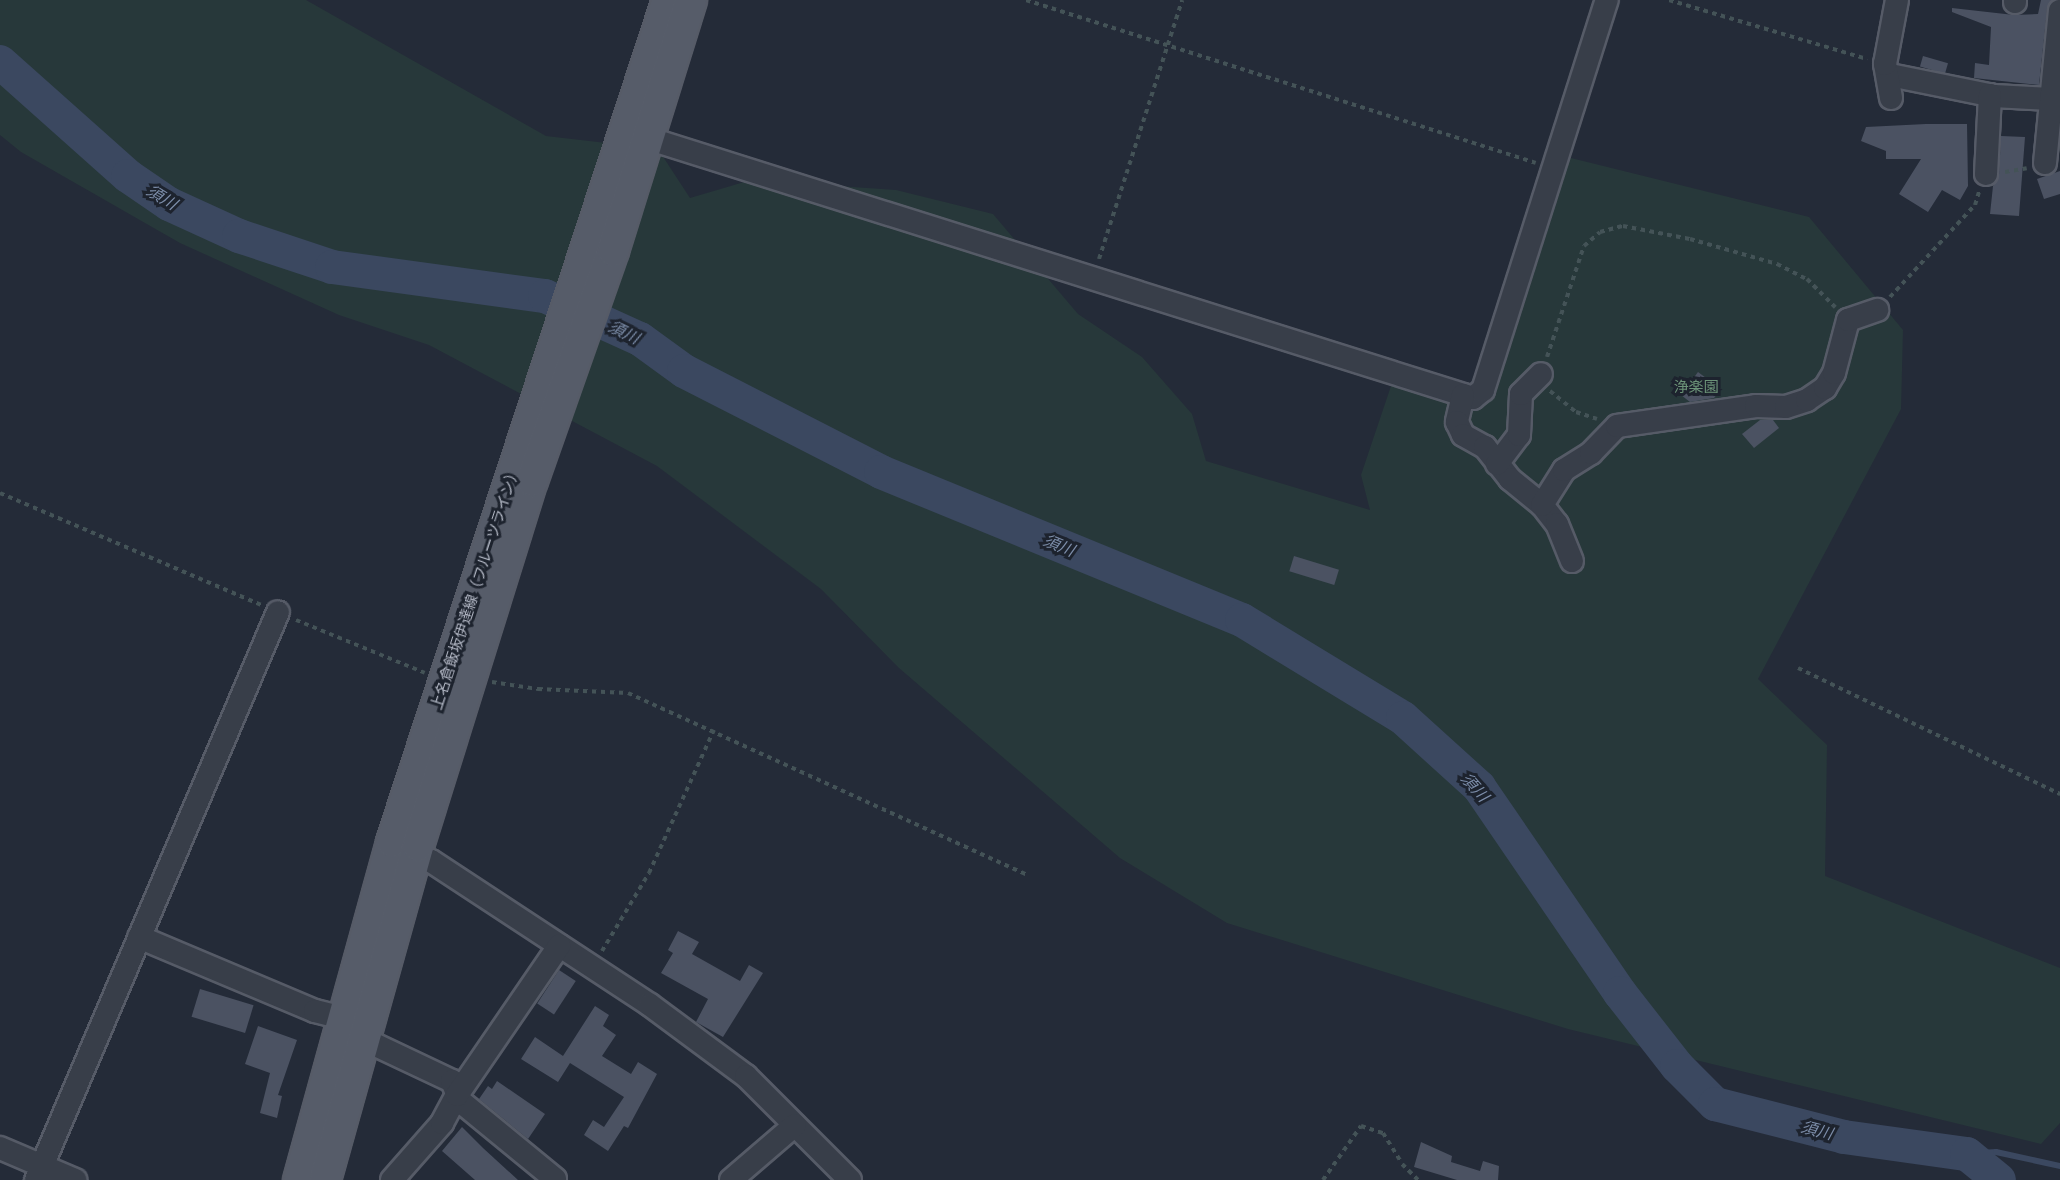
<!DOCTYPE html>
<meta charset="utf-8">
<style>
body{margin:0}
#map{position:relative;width:2060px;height:1180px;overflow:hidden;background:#242b38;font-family:"PT Sans","Noto Sans JP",sans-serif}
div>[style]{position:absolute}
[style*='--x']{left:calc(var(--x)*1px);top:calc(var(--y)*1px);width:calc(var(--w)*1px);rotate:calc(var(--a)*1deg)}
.green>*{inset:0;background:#27383a}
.stream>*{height:6px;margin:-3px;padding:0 3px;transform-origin:3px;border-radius:3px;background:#3b4860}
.river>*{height:34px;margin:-17px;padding:0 17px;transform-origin:17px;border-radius:17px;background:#3b4860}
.building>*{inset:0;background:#4b5262;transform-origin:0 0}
.path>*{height:4px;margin-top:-2px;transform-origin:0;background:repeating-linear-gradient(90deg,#445357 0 4.5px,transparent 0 9px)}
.roads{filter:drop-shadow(2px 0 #565b67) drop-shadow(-2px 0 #565b67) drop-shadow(0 2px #565b67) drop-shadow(0 -2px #565b67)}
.minor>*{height:22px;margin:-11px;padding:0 11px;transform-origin:11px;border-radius:11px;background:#383e49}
.major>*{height:30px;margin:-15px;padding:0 15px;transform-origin:15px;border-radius:15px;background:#565c69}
span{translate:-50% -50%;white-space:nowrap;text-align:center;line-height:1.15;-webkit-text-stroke:6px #1d232e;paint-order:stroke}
.park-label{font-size:15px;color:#6c9378}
.street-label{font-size:15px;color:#b3b8c5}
.water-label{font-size:16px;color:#7d8eaa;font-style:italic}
</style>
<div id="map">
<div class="green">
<i style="clip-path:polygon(0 0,306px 0,546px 136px,658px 149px,690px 198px,751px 180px,896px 190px,993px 214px,1078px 314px,1142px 357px,1192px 414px,1206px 461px,1370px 510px,1361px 475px,1392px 383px,1474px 408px,1567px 157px,1809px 217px,1903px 330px,1901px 409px,1758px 679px,1827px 745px,1825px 876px,2060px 968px,2060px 1123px,2041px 1144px,1568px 1029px,1227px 923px,1120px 858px,899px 668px,821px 589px,657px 466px,429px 345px,339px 315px,180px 243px,21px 152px,0 135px)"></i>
</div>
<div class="stream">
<i style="--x:1967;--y:1154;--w:29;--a:-4"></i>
<i style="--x:1996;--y:1152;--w:66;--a:12.3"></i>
</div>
<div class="river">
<i style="--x:0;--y:62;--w:171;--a:41.7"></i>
<i style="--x:128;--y:176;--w:50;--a:34.3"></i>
<i style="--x:169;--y:204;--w:77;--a:24.6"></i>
<i style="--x:239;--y:236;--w:98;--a:18.4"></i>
<i style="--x:332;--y:267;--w:215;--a:7.8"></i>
<i style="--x:545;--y:296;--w:104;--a:24.4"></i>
<i style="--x:640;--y:339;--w:54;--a:36"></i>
<i style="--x:684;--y:371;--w:221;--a:27.1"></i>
<i style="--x:881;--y:472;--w:390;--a:22.3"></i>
<i style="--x:1242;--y:620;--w:188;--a:31.3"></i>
<i style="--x:1403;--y:718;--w:103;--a:42.2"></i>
<i style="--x:1479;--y:787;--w:250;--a:55.6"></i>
<i style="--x:1620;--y:993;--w:93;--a:52"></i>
<i style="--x:1677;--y:1066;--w:54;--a:45"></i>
<i style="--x:1715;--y:1104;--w:133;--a:14.3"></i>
<i style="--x:1844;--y:1137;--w:124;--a:7.9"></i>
<i style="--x:1967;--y:1154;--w:41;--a:39.1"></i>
</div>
<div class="building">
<i style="clip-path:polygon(2041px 0,2053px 0,2047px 10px,2039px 85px,1974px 78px,1975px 63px,1989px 65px,1991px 27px,1952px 12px,1952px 8px,2014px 15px,2038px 14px)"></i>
<i style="left:1923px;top:56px;width:26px;height:11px;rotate:16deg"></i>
<i style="clip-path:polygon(1926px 124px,1967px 124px,1968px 186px,1960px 200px,1942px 190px,1928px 212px,1899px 194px,1921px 159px,1886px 159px,1886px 151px,1861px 141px,1866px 127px)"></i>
<i style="clip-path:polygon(2001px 136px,2025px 137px,2019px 216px,1990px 214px,1993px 186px,1999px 175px)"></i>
<i style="clip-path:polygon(2060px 171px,2060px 194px,2044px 199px,2037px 179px)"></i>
<i style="clip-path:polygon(1698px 372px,1721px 389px,1714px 398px,1690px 402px,1681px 395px)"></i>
<i style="clip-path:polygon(1760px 420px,1773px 420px,1779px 428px,1754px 448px,1742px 434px)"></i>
<i style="left:1294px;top:556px;width:47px;height:16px;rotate:17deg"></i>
<i style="clip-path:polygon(678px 931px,699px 942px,692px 954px,740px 981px,749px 965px,763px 973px,723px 1037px,696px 1022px,708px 999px,661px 973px,673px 953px,668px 950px)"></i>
<i style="left:559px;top:970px;width:20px;height:40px;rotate:33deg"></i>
<i style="left:200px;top:989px;width:56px;height:29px;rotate:17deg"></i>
<i style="clip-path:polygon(595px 1006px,609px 1015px,603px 1026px,616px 1035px,602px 1056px,631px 1074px,638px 1062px,657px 1074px,628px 1128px,624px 1126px,608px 1151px,584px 1135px,593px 1120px,604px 1127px,624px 1097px,570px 1063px,558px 1082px,521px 1059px,535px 1037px,563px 1056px)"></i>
<i style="clip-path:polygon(258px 1026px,297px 1040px,278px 1095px,282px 1096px,277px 1118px,260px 1113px,270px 1073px,245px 1064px)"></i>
<i style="clip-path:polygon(497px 1081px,545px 1114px,528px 1139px,479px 1099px,488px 1086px,492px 1089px)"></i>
<i style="clip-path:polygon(462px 1127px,483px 1148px,518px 1180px,475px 1180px,442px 1151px)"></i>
<i style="clip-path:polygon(1421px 1142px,1452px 1156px,1451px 1162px,1480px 1171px,1483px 1161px,1499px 1166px,1498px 1180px,1457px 1180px,1414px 1167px)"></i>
</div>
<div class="path">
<i style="--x:1026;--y:0;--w:535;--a:17.72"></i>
<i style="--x:1669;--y:0;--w:207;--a:16.6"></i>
<i style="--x:2005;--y:172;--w:22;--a:-10"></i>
<i style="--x:1099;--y:259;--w:272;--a:-72.2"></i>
<i style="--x:1890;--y:297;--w:125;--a:-47.3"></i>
<i style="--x:1975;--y:205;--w:14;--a:-73"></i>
<i style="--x:1547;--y:357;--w:117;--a:-71.6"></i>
<i style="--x:1584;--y:246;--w:21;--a:-41"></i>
<i style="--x:1600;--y:232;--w:24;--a:-15"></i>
<i style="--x:1623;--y:226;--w:68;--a:11"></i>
<i style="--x:1690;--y:239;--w:91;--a:16"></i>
<i style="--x:1777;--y:264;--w:34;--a:27"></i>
<i style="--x:1807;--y:279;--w:40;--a:45"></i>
<i style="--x:1550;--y:391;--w:33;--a:39"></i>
<i style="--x:1576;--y:412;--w:22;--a:18"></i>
<i style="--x:0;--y:493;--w:284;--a:23.2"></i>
<i style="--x:296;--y:620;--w:139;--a:22.3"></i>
<i style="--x:1798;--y:668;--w:291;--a:25.7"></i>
<i style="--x:492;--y:682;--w:47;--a:8.7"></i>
<i style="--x:538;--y:689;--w:90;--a:2.5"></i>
<i style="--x:628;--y:693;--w:439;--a:24.5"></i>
<i style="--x:602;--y:951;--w:91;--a:-58.9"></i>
<i style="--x:649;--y:873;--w:157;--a:-65.6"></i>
<i style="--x:1323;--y:1180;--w:66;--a:-54.9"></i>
<i style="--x:1361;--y:1126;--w:23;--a:18"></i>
<i style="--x:1383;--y:1133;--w:36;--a:58"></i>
<i style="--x:1402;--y:1164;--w:23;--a:45"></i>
</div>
<div class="roads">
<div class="minor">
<i style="--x:2015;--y:2;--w:2;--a:-90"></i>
<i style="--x:1890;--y:75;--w:106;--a:11.4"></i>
<i style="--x:1994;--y:96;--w:56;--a:3.1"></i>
<i style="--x:1891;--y:98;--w:35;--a:-100"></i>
<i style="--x:1885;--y:64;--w:65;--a:-79.4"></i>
<i style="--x:647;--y:138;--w:866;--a:17.47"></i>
<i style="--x:1473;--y:398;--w:13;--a:-39"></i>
<i style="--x:1483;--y:390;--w:409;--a:-72.4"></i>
<i style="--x:2045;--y:163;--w:153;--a:-84.4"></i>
<i style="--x:1986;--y:174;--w:79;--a:-87.1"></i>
<i style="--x:1463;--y:395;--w:28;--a:103"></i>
<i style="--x:1457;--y:422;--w:14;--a:65"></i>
<i style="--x:1463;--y:435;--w:25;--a:29"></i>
<i style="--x:1485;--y:447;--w:41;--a:52"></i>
<i style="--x:1510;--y:479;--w:41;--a:39.1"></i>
<i style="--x:1542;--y:505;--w:24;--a:52"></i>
<i style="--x:1557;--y:524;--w:40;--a:68"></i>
<i style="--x:1497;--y:464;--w:36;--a:-53"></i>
<i style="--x:1519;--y:435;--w:41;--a:-87.2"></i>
<i style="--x:1521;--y:394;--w:28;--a:-45"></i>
<i style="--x:1542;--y:505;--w:41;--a:-57.8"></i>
<i style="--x:1564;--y:470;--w:32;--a:-32"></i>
<i style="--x:1591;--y:453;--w:37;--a:-46"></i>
<i style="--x:1617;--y:426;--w:140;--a:-8.2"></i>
<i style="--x:1756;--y:406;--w:30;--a:2"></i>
<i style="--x:1786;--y:407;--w:22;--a:-18"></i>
<i style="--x:1807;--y:400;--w:22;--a:-34"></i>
<i style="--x:1825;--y:388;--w:17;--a:-59"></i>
<i style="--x:1834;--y:373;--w:55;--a:-75.2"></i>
<i style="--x:1848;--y:320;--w:31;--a:-19"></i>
<i style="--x:403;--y:848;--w:31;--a:25"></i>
<i style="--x:431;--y:861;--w:262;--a:33.3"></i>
<i style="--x:650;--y:1005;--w:119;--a:36.5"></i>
<i style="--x:746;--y:1076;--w:147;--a:45"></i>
<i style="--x:139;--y:937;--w:191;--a:22.8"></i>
<i style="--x:315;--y:1011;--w:29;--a:14"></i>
<i style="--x:363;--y:1039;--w:98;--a:25.3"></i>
<i style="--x:452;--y:1081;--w:22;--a:68"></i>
<i style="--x:460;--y:1101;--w:123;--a:39.4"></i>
<i style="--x:0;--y:1148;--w:82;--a:23.1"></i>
<i style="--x:36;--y:1180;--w:617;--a:-66.92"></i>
<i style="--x:392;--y:1180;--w:76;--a:-48.7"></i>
<i style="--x:442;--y:1123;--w:32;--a:-62"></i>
<i style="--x:457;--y:1095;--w:181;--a:-55.6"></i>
<i style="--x:731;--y:1180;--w:84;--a:-40.7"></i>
</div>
<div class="major">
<i style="--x:299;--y:1180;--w:351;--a:-74.6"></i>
<i style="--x:392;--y:842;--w:886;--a:-71.85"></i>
<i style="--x:325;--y:1180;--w:347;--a:-74.4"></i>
<i style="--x:418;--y:846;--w:382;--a:-72.7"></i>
<i style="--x:532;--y:481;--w:244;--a:-70.6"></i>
<i style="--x:613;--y:251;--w:263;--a:-72.7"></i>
</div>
</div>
<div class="park-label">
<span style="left:1696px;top:387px">浄楽園</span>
</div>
<div class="street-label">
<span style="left:475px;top:588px;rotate:-72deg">上名倉飯坂伊達線（フルーツライン）</span>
</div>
<div class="water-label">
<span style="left:162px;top:197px;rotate:31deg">須川</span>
<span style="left:624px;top:332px;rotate:26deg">須川</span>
<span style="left:1059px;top:545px;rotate:22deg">須川</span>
<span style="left:1475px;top:787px;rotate:48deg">須川</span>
<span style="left:1817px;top:1130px;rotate:14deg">須川</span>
</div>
</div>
